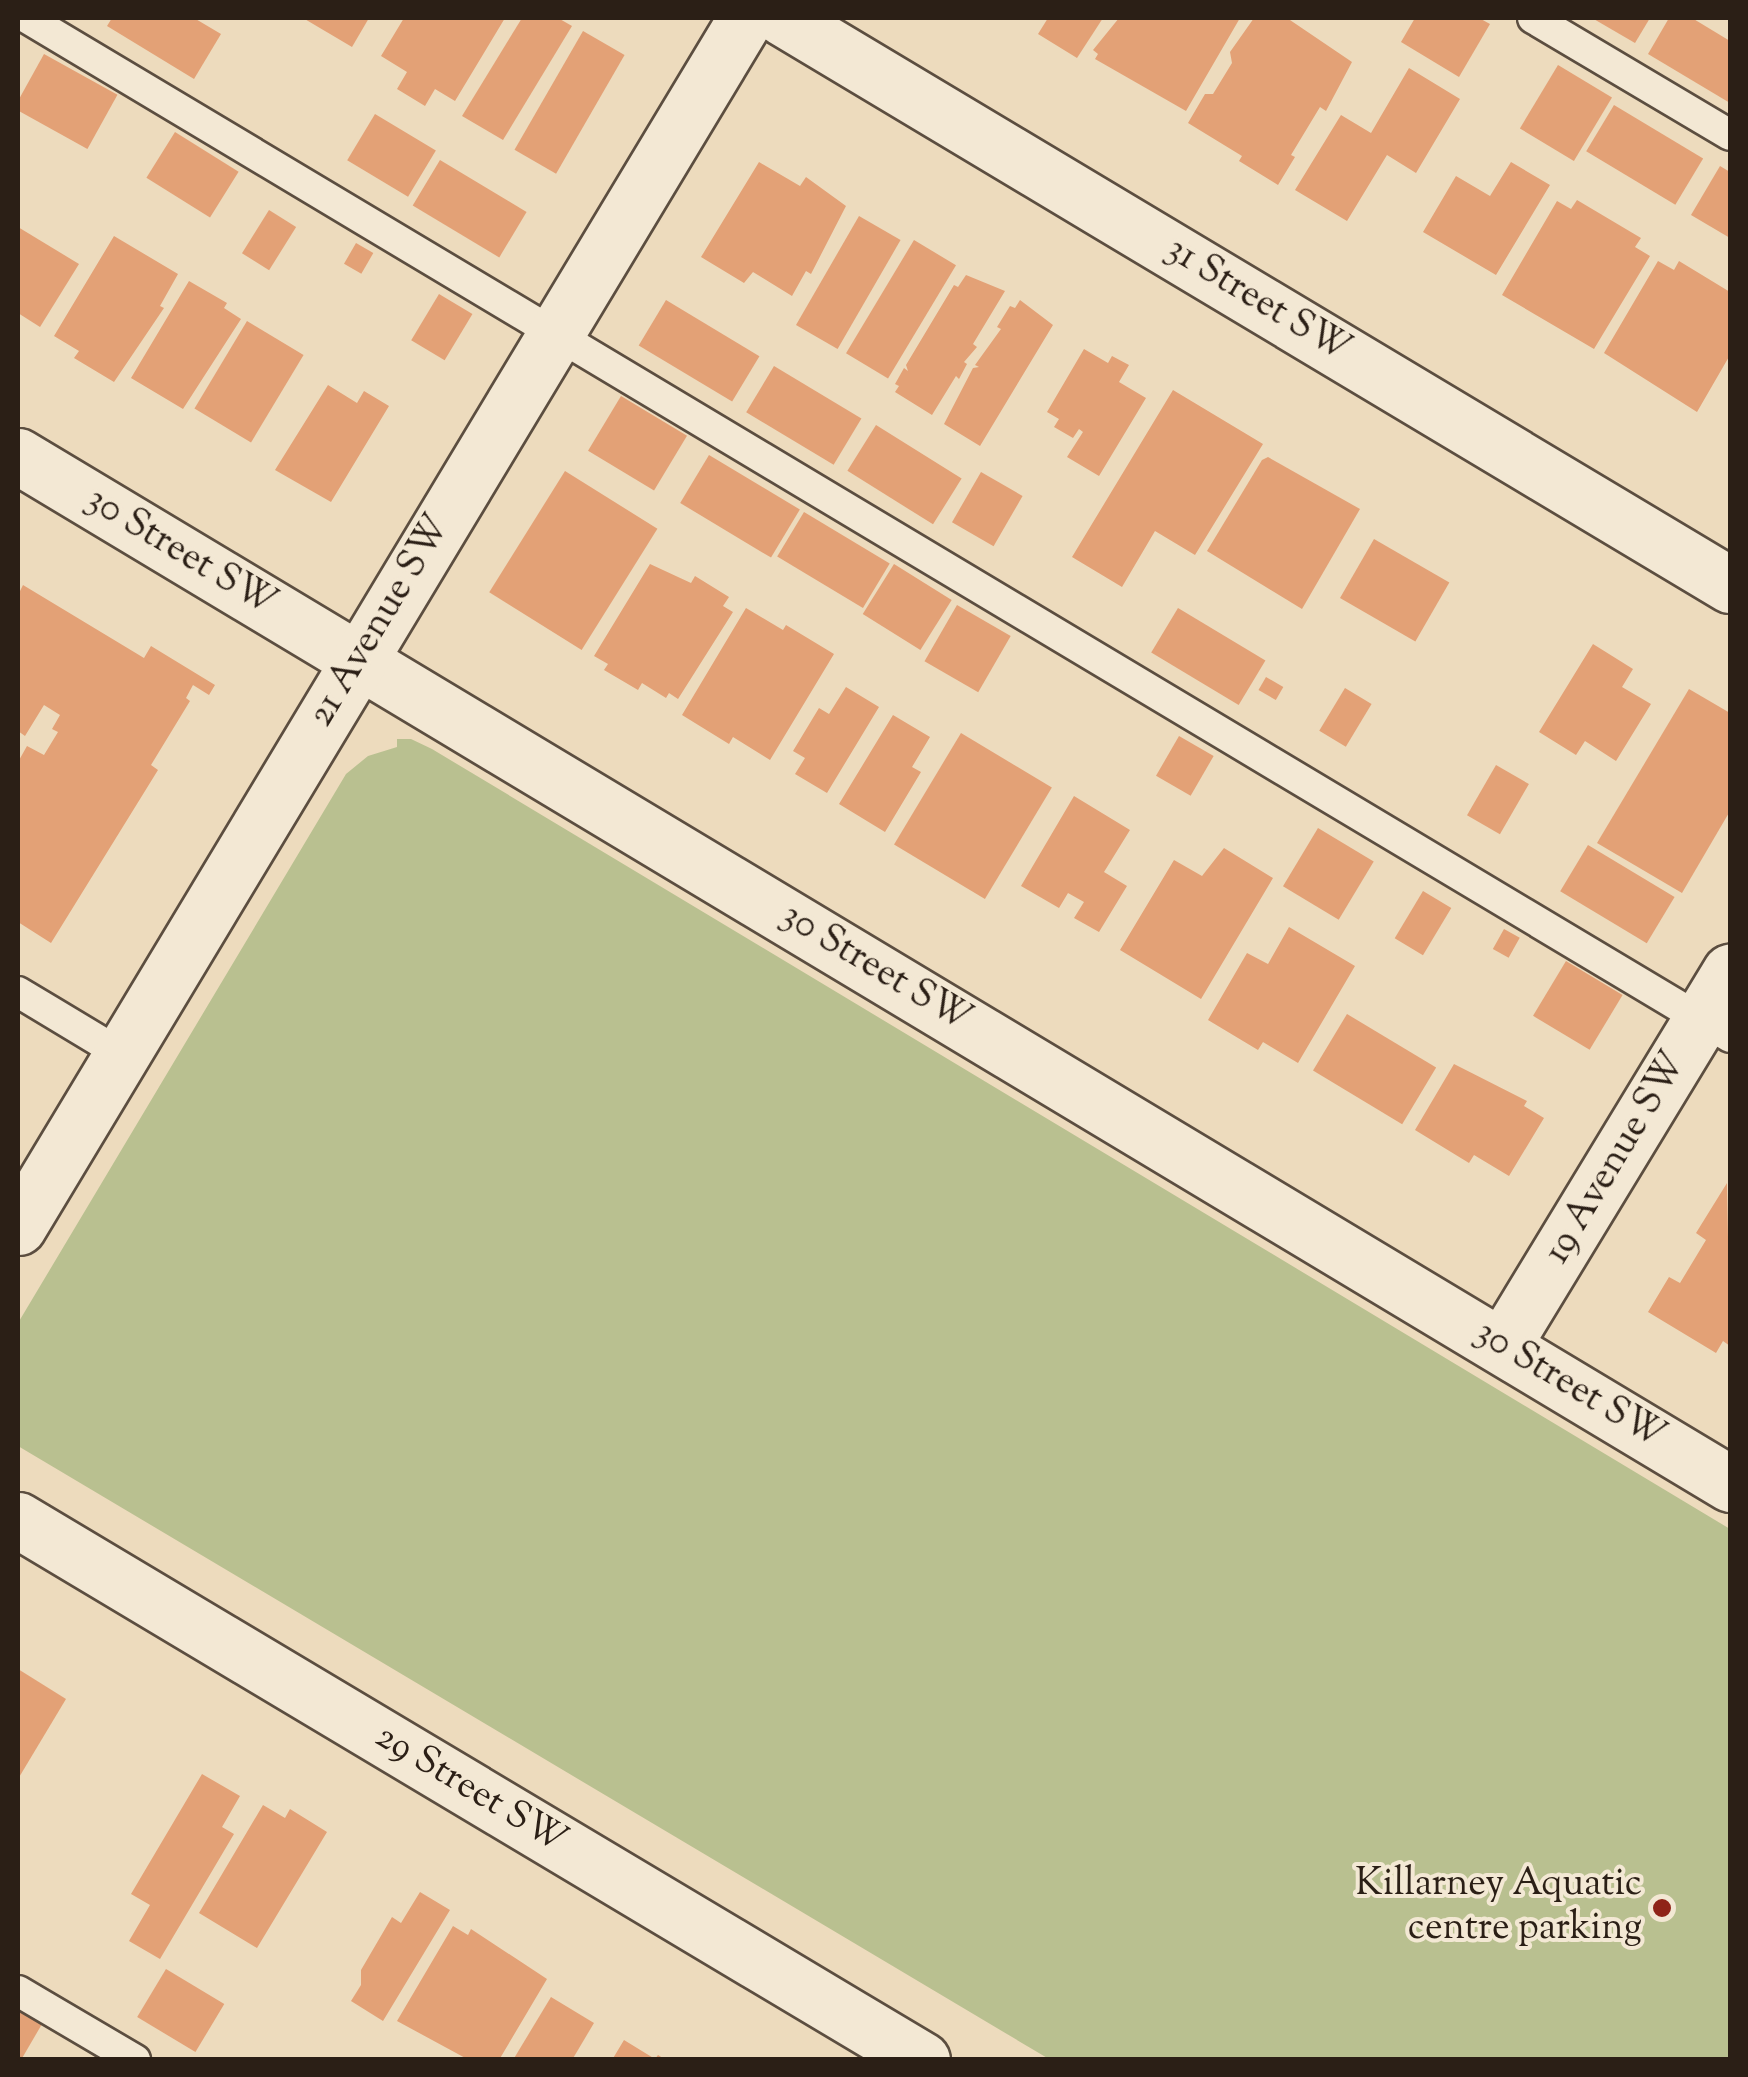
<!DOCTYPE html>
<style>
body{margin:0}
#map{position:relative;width:1748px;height:2077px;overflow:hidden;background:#eddbbd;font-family:"Sorts Mill Goudy",serif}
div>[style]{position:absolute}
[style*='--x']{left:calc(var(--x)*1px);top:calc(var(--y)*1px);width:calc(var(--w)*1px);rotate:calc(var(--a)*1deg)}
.green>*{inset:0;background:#b9c090}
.building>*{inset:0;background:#e3a176;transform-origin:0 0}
.roads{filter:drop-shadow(2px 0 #5c4e40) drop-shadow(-2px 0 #5c4e40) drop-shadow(0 2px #5c4e40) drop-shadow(0 -2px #5c4e40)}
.service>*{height:30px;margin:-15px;padding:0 15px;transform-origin:15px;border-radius:15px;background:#f3e8d4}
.minor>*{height:55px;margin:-27.5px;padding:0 27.5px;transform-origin:27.5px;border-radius:27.5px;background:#f3e8d4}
.tertiary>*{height:55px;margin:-27.5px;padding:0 27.5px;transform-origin:27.5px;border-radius:27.5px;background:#f3e8d4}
.dots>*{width:28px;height:28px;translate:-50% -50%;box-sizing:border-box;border:5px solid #f3e8d4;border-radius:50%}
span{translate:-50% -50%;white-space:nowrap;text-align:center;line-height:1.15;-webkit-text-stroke:8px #f3e8d4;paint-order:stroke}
.street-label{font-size:38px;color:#2b1f16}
.poi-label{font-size:38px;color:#2b1f16}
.right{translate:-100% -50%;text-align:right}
.frame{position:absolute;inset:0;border:20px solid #2b1f16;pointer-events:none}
</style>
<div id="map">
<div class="green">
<i style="clip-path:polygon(397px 739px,411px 739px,432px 749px,1730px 1529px,1730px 2059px,1049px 2059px,18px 1446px,18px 1323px,346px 774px,368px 756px,397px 747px)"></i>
</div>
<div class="building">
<i style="clip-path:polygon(112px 18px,194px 18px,221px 34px,194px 79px,107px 26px)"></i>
<i style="clip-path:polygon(303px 18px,369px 18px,352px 47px)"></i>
<i style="clip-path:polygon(404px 18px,505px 18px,455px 101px,435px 89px,425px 106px,397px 89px,407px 72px,381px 56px)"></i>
<i style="clip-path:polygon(522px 18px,558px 18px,572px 26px,503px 140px,462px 116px)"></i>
<i style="clip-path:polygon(1048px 18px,1103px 18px,1077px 58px,1038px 34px)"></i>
<i style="clip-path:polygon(1119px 18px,1240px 18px,1186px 111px,1095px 59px,1098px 54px,1093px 50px)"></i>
<i style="clip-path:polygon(1254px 18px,1287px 18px,1352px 62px,1326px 111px,1320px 107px,1291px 155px,1295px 157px,1278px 185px,1239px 161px,1242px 156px,1188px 123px,1205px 94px,1213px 94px,1232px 63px,1230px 52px)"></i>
<i style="clip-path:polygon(1415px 18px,1479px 18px,1490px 24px,1459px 77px,1401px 42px)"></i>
<i style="clip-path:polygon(1592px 18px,1650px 18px,1635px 43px)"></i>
<i style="clip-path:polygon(1669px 18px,1692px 18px,1730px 41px,1730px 103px,1648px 54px)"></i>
<i style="left:583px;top:31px;width:48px;height:137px;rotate:30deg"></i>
<i style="left:44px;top:54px;width:84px;height:62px;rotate:29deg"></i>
<i style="left:1558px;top:65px;width:63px;height:74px;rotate:31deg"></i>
<i style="clip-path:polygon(1409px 68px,1460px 99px,1416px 173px,1387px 155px,1347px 221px,1295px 190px,1341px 115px,1371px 133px)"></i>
<i style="left:1614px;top:105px;width:104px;height:54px;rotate:31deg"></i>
<i style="left:375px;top:114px;width:71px;height:54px;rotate:31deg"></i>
<i style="left:175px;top:132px;width:75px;height:54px;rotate:32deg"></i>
<i style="left:440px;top:160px;width:101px;height:53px;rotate:31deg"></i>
<i style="clip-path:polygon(759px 162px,800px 186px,806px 177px,846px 206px,811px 274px,806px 271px,792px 296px,753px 272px,744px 283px,701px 257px)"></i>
<i style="clip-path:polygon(1511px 162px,1550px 185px,1496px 275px,1423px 232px,1456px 176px,1490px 196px)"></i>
<i style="clip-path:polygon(1720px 166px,1730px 172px,1730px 238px,1691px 215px)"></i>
<i style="clip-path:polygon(1577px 200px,1641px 238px,1635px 247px,1650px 256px,1594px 349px,1502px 295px,1557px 201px,1571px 209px)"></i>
<i style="left:269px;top:210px;width:32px;height:51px;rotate:32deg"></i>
<i style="left:859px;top:216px;width:48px;height:126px;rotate:30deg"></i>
<i style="clip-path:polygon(18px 227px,79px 264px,40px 327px,18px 313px)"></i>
<i style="clip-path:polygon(114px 236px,178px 274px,160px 306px,164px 308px,114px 382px,74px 358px,79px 351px,54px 336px)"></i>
<i style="left:914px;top:240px;width:49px;height:132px;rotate:31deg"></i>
<i style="left:356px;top:243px;width:20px;height:24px;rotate:30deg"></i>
<i style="clip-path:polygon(1658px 261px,1674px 270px,1679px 261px,1730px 292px,1730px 355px,1697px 412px,1604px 353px)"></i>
<i style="clip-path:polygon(966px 275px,1005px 291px,973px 344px,977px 347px,964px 362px,967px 364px,959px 379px,956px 376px,932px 415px,895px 392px,899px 386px,895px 384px,904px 368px,908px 371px,906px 365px,954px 285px,958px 287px)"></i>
<i style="clip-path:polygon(189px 281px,227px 303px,224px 308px,241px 319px,183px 409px,131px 378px)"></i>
<i style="left:439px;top:294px;width:39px;height:54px;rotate:31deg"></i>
<i style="left:666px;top:300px;width:109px;height:53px;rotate:31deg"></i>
<i style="clip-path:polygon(1020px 300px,1053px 325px,980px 446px,944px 424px,973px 368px,979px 367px,975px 365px,1001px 329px,997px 327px,1010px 306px,1015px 308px)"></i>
<i style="left:247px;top:321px;width:66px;height:102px;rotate:31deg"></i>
<i style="clip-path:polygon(1084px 349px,1108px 363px,1112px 356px,1129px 365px,1119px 382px,1146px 398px,1099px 476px,1067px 457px,1083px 432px,1079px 429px,1073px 438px,1054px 427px,1059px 419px,1047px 412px)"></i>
<i style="left:774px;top:366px;width:102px;height:54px;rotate:31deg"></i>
<i style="clip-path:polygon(328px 385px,357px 403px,364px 391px,389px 406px,331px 502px,275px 470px)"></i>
<i style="clip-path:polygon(1173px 390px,1263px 444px,1195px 555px,1155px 531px,1122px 587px,1072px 557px)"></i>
<i style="left:621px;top:396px;width:77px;height:64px;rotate:31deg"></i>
<i style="left:876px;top:425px;width:101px;height:54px;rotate:32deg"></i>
<i style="left:709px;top:455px;width:106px;height:56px;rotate:31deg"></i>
<i style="clip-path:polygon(1268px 457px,1360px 509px,1302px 609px,1207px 551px,1262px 460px)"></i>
<i style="left:565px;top:471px;width:109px;height:143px;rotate:32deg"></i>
<i style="left:981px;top:472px;width:48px;height:58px;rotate:30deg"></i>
<i style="left:804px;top:512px;width:100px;height:52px;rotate:31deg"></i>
<i style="left:1374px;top:539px;width:87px;height:68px;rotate:30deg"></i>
<i style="clip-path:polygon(650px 564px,691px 583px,695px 576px,729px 597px,723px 606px,733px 612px,678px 699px,669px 693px,666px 698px,642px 683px,638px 690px,604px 670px,608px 664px,594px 656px)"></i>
<i style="left:894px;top:564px;width:68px;height:59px;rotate:32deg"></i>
<i style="clip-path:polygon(23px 585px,144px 658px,151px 646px,215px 685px,209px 695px,193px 685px,186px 698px,190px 701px,151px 765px,158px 770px,51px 943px,18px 922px,18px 762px,27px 746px,44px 755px,58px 732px,52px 729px,60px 715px,44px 705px,25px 736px,18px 731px,18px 595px)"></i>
<i style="left:957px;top:605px;width:62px;height:65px;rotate:30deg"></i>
<i style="clip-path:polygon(746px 608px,783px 630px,786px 625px,834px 654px,770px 760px,733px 737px,729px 744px,682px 715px)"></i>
<i style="left:1178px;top:608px;width:102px;height:52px;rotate:31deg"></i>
<i style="clip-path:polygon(1593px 644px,1633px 669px,1622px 687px,1651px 704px,1616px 761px,1585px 741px,1576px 755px,1539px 732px)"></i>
<i style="left:1266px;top:677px;width:20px;height:15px;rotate:30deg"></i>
<i style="clip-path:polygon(846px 687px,879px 707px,827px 793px,795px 774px,805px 758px,793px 751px,819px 708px,829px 714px)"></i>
<i style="left:1345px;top:688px;width:31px;height:50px;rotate:31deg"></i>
<i style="clip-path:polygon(1689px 689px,1730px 713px,1730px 811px,1682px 893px,1597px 843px)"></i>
<i style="clip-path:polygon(893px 715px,930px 737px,912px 767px,921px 772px,885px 832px,839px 804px)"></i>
<i style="left:961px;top:733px;width:106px;height:130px;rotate:31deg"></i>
<i style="left:1179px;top:736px;width:40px;height:46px;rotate:30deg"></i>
<i style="left:1496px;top:765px;width:38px;height:58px;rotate:30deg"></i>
<i style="clip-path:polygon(1074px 796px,1130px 830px,1104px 872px,1127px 886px,1099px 932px,1074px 918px,1084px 902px,1068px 893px,1059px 908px,1021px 886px)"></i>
<i style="left:1318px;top:828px;width:65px;height:68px;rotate:31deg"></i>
<i style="left:1588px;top:845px;width:101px;height:54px;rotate:31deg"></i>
<i style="clip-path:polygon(1224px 848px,1273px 878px,1201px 999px,1120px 950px,1174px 860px,1202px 876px)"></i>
<i style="left:1423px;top:891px;width:33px;height:55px;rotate:31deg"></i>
<i style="clip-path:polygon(1289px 927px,1355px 966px,1298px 1063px,1263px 1042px,1258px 1050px,1208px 1020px,1247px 953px,1268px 964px)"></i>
<i style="left:1504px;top:929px;width:18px;height:23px;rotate:29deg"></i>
<i style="left:1566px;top:961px;width:66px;height:64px;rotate:31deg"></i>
<i style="left:1347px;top:1014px;width:104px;height:66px;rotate:31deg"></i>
<i style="clip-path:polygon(1454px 1064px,1527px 1101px,1524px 1106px,1544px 1118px,1509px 1176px,1474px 1155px,1469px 1163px,1415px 1130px)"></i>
<i style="clip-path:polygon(1727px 1183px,1730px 1346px,1723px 1341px,1716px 1353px,1648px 1312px,1669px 1277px,1680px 1283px,1706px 1240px,1696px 1233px)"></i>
<i style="clip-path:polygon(18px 1669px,66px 1699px,18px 1779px)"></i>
<i style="clip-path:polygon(202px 1774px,240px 1796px,222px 1827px,234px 1834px,160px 1959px,129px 1941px,150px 1905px,131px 1894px)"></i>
<i style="clip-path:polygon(263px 1805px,285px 1818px,290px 1809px,327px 1832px,257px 1948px,199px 1913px)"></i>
<i style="clip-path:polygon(420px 1892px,450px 1910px,383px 2021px,351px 2001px,361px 1985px,361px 1970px,392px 1917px,401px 1923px)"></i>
<i style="clip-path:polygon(453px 1926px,468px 1935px,471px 1929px,547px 1979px,499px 2060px,469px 2060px,397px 2021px)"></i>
<i style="left:166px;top:1969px;width:68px;height:56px;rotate:31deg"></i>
<i style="clip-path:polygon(551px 1997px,594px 2023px,572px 2060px,513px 2060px)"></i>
<i style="clip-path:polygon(18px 2009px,42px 2024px,21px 2060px,18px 2060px)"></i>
<i style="clip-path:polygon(624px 2040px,655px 2059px,658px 2055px,666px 2060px,612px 2060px)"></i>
</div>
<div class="roads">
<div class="service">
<i style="--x:27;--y:18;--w:1985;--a:30.89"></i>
<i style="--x:1533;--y:18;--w:229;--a:30.7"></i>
<i style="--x:18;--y:992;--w:120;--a:31"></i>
<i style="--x:18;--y:1991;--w:136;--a:30.5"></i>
</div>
<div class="minor">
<i style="--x:783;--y:18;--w:1104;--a:30.91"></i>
<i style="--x:18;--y:456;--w:1997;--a:30.98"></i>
<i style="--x:18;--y:1227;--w:1411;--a:-58.95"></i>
<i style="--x:1503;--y:1345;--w:437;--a:-58.7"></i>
</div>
<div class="tertiary">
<i style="--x:18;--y:1520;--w:1053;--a:30.85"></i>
</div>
</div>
<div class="dots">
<i style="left:1662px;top:1908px;background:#8f2418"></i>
</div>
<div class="street-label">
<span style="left:1257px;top:301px;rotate:31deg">31 Street SW</span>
<span style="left:180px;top:553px;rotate:31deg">30 Street SW</span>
<span style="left:381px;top:622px;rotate:-59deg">21 Avenue SW</span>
<span style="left:875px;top:969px;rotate:31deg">30 Street SW</span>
<span style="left:1617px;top:1159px;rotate:-59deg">19 Avenue SW</span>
<span style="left:1569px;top:1386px;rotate:31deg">30 Street SW</span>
<span style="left:470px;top:1790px;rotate:31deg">29 Street SW</span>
</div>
<div class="poi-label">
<span class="right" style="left:1642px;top:1908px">Killarney Aquatic<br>centre parking</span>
</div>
<div class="frame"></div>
</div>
